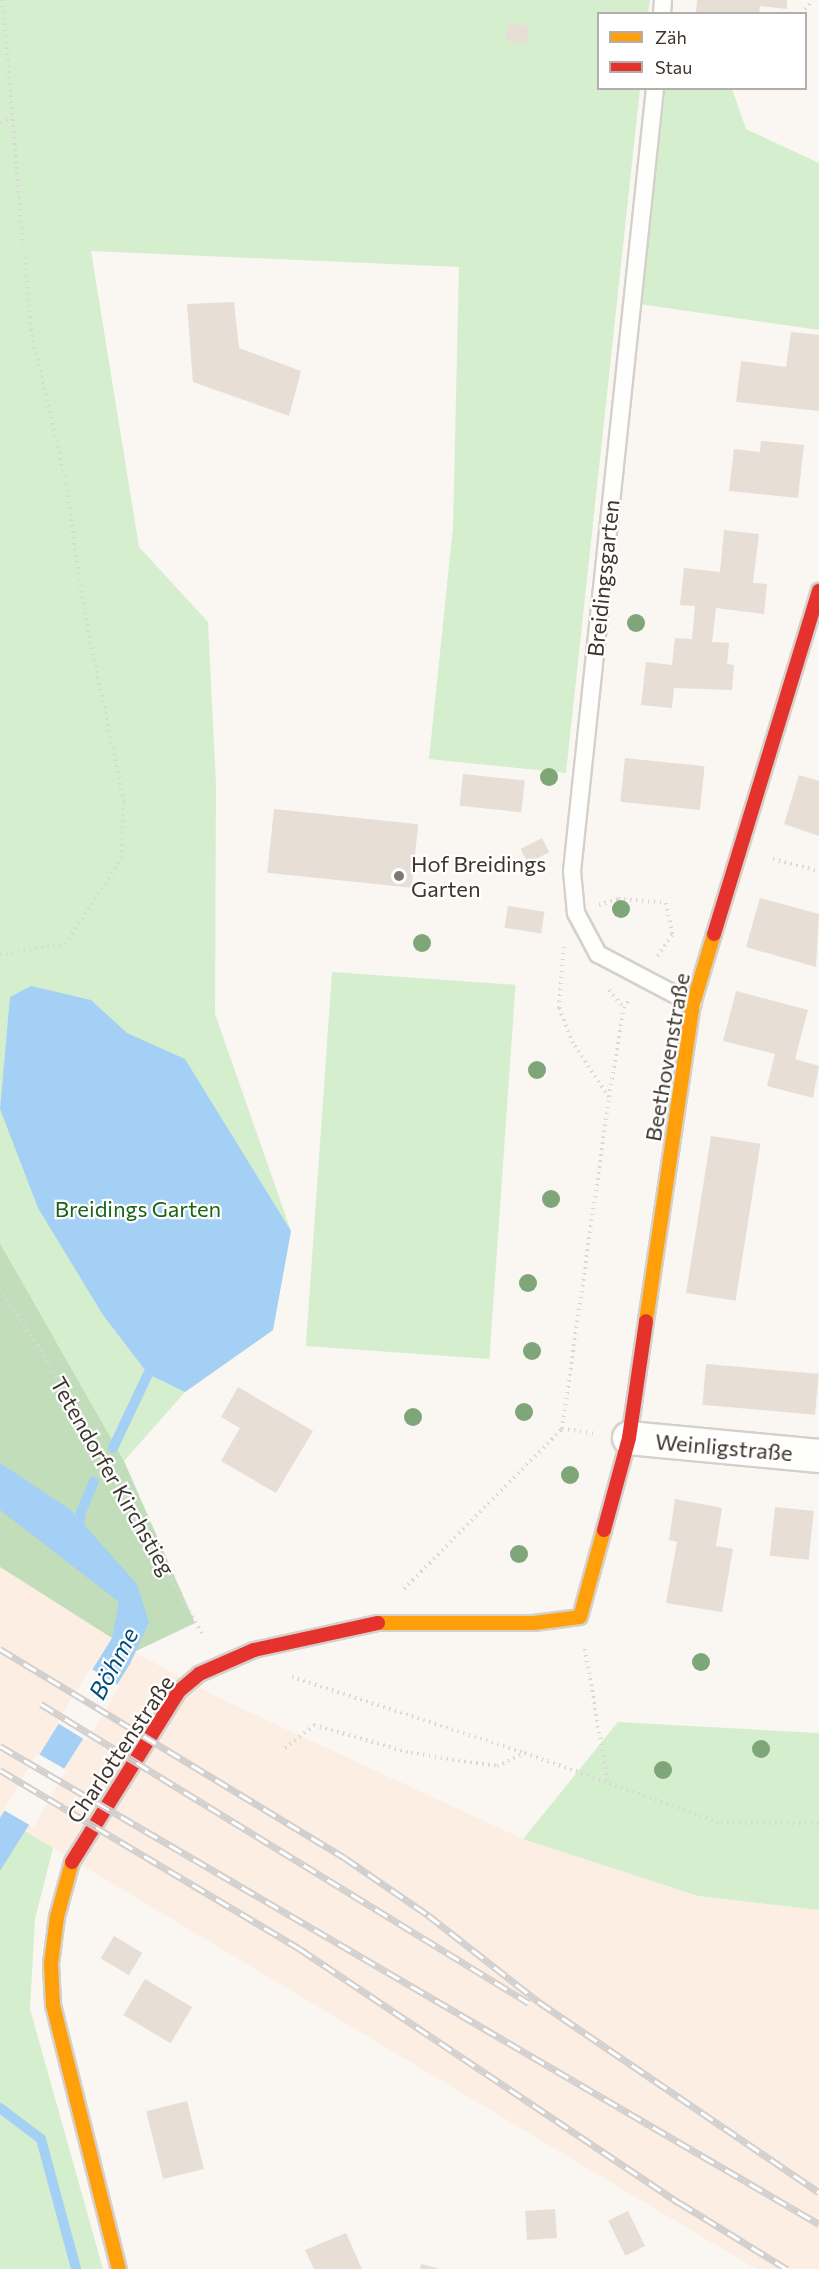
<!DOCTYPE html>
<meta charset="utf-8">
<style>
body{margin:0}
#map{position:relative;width:819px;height:2269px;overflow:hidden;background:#faf6f2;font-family:Commissioner,sans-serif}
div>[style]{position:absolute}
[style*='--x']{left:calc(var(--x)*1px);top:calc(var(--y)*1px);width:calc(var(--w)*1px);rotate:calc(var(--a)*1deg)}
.built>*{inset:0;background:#fdeee3}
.green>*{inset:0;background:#d5efce;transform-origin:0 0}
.forest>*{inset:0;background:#c1ddba}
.water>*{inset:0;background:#a5d0f5}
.pier>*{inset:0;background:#faf6f2;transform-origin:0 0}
.stream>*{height:10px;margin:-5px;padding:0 5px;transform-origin:5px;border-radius:5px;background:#a5d0f5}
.building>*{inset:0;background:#e7ded6;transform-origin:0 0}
.path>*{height:4px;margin-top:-2px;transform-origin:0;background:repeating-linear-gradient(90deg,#dad8d7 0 1.5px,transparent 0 6px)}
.roads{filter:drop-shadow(2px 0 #d5d0ca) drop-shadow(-2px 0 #d5d0ca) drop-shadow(0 2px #d5d0ca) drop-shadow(0 -2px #d5d0ca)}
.lane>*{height:16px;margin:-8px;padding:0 8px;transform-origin:8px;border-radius:8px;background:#fefefd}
.street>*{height:32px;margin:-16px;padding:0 16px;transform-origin:16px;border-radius:16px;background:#fefefd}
.slow>*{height:14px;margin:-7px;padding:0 7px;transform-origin:7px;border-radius:7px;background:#ff9f0a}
.jam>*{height:14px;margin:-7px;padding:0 7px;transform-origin:7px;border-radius:7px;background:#e5322d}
.rail>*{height:7px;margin-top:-3.5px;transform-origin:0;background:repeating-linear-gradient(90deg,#fff 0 14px,#d2d0ce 0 28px);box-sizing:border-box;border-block:2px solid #d2d0ce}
.trees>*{width:18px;height:18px;margin:-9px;border-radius:50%;background:#7fa679}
.dots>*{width:16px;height:16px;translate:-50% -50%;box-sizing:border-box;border:3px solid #fff;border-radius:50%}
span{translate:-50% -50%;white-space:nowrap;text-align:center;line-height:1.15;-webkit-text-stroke:4.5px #fff;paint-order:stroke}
.street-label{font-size:22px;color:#3e352e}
.poi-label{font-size:22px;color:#3e352e}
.left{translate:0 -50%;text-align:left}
.park-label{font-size:22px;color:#1a6416}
.water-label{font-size:24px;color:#004e7f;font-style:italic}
.legend{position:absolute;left:597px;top:12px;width:210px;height:78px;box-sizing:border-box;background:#fff;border:2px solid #b2aeab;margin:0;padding:8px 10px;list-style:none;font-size:18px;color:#3e352e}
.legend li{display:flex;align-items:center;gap:12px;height:30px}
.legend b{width:30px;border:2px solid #b2aeab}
</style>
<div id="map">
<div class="built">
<i style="clip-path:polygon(0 1567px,134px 1652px,219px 1698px,523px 1839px,698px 1896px,819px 1910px,819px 2269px,756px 2269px,0 1816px)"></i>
</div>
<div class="green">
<i style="clip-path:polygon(0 0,650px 0,648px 13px,598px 14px,598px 88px,640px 89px,566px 773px,429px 759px,453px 527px,459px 267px,91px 251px,139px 547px,208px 622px,216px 784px,215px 1014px,291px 1231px,273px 1330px,185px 1392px,124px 1461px,0 1243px)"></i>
<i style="clip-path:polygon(662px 89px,732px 89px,746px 129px,819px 163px,819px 330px,639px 304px)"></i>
<i style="left:332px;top:972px;width:184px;height:375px;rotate:4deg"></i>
<i style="clip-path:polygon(618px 1722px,819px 1733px,819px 1910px,698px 1896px,523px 1839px)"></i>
<i style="clip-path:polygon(0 1816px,53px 1848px,35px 1919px,30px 2009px,103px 2269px,0 2269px)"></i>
</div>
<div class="forest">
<i style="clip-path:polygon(0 1243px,124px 1461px,195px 1623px,134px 1652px,0 1567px)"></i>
</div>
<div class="water">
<i style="clip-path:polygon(31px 986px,91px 1000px,127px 1033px,185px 1059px,291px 1231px,273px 1330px,185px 1392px,148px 1374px,103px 1315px,38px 1208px,0 1109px,10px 997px)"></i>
<i style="clip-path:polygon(0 1463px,71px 1510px,137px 1584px,149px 1622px,130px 1664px,0 1871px,0 1818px,112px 1638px,119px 1602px,0 1510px)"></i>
</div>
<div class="pier">
<i style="left:90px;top:1668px;width:35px;height:64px;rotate:31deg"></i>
<i style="left:37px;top:1753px;width:34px;height:66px;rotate:30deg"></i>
</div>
<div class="stream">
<i style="--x:113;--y:1448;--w:82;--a:-64.7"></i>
<i style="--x:78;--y:1532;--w:20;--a:-81"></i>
<i style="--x:81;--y:1512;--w:33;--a:-67"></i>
<i style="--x:0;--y:2108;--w:51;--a:37.1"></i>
<i style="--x:41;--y:2139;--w:135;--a:74.9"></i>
</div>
<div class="building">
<i style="clip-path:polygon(697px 0,787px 0,787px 9px,760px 6px,759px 14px,696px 13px)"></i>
<i style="left:508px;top:23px;width:21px;height:18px;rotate:8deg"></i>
<i style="clip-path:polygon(234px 302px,239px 348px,301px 371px,289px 416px,193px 382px,187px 304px)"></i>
<i style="clip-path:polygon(791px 332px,819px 335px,819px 411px,736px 402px,741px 361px,786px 367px)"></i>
<i style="clip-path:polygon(761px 441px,804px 445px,798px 498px,729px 491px,734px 449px,760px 452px)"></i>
<i style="clip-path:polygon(724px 530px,759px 534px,753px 583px,767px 584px,764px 614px,716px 608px,712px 642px,729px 643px,727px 664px,734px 665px,732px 690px,674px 688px,672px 708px,641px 705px,646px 662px,672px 665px,675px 638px,692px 639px,695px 606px,680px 605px,684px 568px,720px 572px)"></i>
<i style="left:625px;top:758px;width:80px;height:44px;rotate:6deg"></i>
<i style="left:463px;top:774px;width:62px;height:32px;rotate:6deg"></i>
<i style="clip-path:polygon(799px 775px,819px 781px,819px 836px,784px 824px)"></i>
<i style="left:274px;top:809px;width:145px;height:64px;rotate:6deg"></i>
<i style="left:542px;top:838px;width:16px;height:24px;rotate:63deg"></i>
<i style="clip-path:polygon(760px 898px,819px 914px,816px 967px,746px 947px)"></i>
<i style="left:508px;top:906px;width:37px;height:22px;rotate:9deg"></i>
<i style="clip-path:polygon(736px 991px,808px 1010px,795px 1059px,819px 1066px,813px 1098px,767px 1086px,775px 1054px,723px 1041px)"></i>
<i style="left:711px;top:1136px;width:50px;height:159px;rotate:9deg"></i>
<i style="left:706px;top:1364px;width:113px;height:41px;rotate:5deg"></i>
<i style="clip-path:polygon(238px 1387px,313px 1431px,276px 1493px,221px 1461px,240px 1428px,221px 1417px)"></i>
<i style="clip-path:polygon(675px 1499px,722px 1508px,716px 1546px,733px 1549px,722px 1612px,666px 1603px,677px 1542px,669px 1540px)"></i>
<i style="left:775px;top:1507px;width:39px;height:49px;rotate:6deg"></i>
<i style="left:114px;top:1936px;width:33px;height:26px;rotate:31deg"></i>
<i style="left:145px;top:1979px;width:55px;height:42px;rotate:31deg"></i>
<i style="left:187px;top:2101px;width:70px;height:42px;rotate:76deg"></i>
<i style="left:555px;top:2209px;width:29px;height:30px;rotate:86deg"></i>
<i style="left:628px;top:2211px;width:39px;height:22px;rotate:64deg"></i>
<i style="clip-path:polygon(346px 2233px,362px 2269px,314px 2269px,305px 2250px)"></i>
<i style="clip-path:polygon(421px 2264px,438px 2268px,438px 2269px,420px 2269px)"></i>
</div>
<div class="path">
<i style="--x:801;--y:14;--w:18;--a:-49"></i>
<i style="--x:0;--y:123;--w:11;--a:-27"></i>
<i style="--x:773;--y:859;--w:48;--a:14.6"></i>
<i style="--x:599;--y:905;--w:20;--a:-18"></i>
<i style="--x:618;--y:899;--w:48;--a:4.8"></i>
<i style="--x:666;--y:903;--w:33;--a:79"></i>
<i style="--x:672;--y:935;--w:27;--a:124"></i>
<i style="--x:0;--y:954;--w:66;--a:-8.7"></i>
<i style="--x:65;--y:944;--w:103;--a:-56.5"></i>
<i style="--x:122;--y:858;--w:56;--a:-88"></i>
<i style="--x:124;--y:802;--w:196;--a:-101.8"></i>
<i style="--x:84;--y:610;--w:128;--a:-98.1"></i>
<i style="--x:66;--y:483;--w:157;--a:-102.9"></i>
<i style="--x:31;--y:330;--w:331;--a:-95"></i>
<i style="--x:609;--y:990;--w:23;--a:50"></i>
<i style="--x:609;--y:1097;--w:90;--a:-80.4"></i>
<i style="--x:624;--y:1008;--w:12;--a:-59"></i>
<i style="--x:0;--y:1290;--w:67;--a:55.4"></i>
<i style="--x:38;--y:1345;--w:335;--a:60.4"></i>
<i style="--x:562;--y:1429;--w:35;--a:8"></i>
<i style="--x:404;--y:1589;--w:225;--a:-45.4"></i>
<i style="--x:562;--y:1429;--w:335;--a:-81.9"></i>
<i style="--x:609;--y:1097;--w:65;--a:-123.7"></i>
<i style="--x:573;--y:1043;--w:38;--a:-112"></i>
<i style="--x:559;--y:1008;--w:64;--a:-85.5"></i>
<i style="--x:585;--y:1649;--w:137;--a:80.3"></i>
<i style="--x:292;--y:1677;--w:245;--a:18.1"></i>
<i style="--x:525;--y:1753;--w:208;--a:19.7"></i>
<i style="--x:721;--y:1823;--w:98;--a:0.6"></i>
<i style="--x:285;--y:1748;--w:37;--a:-38"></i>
<i style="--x:314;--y:1725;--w:101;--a:16.1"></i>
<i style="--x:411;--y:1753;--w:87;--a:8.6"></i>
<i style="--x:497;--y:1766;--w:31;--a:-25"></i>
</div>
<div class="roads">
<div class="lane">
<i style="--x:662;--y:14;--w:14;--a:-86"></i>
<i style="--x:655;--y:88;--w:787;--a:96.05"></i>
<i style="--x:572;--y:871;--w:42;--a:84.6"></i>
<i style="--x:576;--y:913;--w:47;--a:61.8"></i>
<i style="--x:598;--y:954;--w:107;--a:27.8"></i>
</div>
<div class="street">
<i style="--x:629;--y:1438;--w:191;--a:5.4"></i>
</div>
<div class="slow">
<i style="--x:646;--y:1321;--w:320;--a:-81.6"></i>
<i style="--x:693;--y:1004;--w:73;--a:-73.3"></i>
<i style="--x:378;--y:1623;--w:156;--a:0"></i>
<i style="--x:534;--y:1623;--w:46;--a:-7.4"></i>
<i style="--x:580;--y:1617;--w:90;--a:-74.6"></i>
<i style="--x:72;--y:1862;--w:57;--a:105.3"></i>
<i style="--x:57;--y:1917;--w:47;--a:97.3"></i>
<i style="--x:51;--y:1964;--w:41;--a:87.2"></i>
<i style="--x:53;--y:2005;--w:272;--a:76"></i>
</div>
<div class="jam">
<i style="--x:714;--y:934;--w:359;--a:-73"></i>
<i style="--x:604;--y:1530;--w:95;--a:-74.8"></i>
<i style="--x:629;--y:1438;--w:118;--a:-81.7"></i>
<i style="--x:72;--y:1862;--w:202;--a:-58"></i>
<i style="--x:179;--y:1691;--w:26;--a:-40"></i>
<i style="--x:199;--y:1674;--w:60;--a:-23.6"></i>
<i style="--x:254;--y:1650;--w:127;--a:-12.3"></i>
</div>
</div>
<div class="rail">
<i style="--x:0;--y:1649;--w:403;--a:31.2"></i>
<i style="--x:345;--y:1858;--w:101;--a:34.5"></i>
<i style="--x:428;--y:1915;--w:141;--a:38.1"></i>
<i style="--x:539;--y:2002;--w:338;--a:34.2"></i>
<i style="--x:41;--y:1704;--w:572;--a:31.5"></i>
<i style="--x:0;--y:1746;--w:948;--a:30.27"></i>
<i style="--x:0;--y:1770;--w:349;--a:30.8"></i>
<i style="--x:300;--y:1949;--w:457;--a:33.8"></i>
<i style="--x:680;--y:2203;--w:126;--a:31.7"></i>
</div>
<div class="trees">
<i style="left:636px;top:623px"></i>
<i style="left:549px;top:777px"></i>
<i style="left:621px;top:909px"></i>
<i style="left:422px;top:943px"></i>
<i style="left:537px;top:1070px"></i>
<i style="left:551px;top:1199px"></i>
<i style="left:528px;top:1283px"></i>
<i style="left:532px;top:1351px"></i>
<i style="left:524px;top:1412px"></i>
<i style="left:413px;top:1417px"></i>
<i style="left:570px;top:1475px"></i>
<i style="left:519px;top:1554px"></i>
<i style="left:701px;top:1662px"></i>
<i style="left:761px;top:1749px"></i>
<i style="left:663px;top:1770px"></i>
</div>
<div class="dots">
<i style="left:399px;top:876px;background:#807973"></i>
</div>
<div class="street-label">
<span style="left:603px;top:578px;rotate:-84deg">Breidingsgarten</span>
<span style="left:667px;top:1057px;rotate:-80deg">Beethovenstraße</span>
<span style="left:724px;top:1447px;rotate:5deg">Weinligstraße</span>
<span style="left:113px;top:1476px;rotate:60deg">Tetendorfer Kirchstieg</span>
<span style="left:120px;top:1749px;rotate:-56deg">Charlottenstraße</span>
</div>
<div class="poi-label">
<span class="left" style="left:411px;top:876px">Hof Breidings<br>Garten</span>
</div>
<div class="park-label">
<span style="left:138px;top:1209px">Breidings Garten</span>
</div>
<div class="water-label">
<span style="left:113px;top:1663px;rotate:-62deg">Böhme</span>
</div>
<ul class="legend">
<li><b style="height:8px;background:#ff9f0a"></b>Zäh</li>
<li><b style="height:8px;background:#e5322d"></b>Stau</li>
</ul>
</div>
